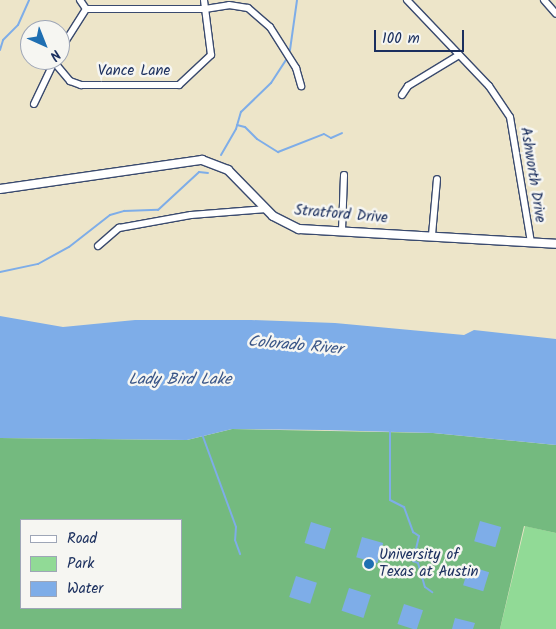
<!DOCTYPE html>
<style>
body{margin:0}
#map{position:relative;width:556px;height:629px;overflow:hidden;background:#ede5c9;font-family:Kalam,sans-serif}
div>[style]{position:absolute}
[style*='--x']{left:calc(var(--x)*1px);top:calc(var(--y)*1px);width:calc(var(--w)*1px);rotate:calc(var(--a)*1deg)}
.green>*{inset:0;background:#91da96}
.forest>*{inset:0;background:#74ba7f}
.water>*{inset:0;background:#7eade8;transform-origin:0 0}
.stream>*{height:2px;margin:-1px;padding:0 1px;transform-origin:1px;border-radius:1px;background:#7eade8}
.roads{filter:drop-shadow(1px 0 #3a4a6e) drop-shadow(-1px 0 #3a4a6e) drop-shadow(0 1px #3a4a6e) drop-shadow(0 -1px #3a4a6e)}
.minor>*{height:6px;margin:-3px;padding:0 3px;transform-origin:3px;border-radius:3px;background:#fff}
.tertiary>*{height:8px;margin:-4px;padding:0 4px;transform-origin:4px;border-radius:4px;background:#fff}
.dots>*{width:14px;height:14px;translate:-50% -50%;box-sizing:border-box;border:2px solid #f6f6f2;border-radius:50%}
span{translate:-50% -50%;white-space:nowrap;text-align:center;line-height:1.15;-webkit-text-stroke:5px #f6f6f2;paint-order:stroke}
.street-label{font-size:15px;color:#1b2f5e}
.poi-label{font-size:15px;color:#1b2f5e}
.left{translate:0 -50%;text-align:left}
.water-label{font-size:16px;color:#395587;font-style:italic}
.legend{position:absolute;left:20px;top:519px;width:162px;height:90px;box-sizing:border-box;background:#f6f6f2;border:1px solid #9ea6b7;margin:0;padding:6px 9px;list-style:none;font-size:15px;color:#1b2f5e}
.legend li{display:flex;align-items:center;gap:10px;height:25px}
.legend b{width:25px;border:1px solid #9ea6b7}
.north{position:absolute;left:20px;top:20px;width:50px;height:50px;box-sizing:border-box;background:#f6f6f2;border:1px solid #9ea6b7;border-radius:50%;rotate:136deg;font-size:14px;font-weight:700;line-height:20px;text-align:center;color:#1b2f5e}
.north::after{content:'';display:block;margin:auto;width:18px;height:22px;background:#1f6fb2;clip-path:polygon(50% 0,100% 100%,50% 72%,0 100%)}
.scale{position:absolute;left:374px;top:30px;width:90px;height:22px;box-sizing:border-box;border:2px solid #1b2f5e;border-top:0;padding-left:6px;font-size:15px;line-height:18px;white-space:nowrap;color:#1b2f5e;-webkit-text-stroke:4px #f6f6f2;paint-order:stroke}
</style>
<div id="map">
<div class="green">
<i style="clip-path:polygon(525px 526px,556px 533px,556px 629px,500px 629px)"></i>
</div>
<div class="forest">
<i style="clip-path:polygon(evenodd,232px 429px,433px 433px,556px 445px,556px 533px,524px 526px,500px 629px,0 629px,0 438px,187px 440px,232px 429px,21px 520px,181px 520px,181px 608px,21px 608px,21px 520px)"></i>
</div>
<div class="water">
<i style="clip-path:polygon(0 316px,63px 327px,135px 320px,251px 320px,335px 323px,464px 335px,474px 330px,556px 339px,556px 445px,433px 433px,324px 430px,232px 429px,187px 440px,0 438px)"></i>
<i style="left:480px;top:521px;width:22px;height:21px;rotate:16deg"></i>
<i style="left:311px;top:522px;width:21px;height:22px;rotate:17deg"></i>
<i style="left:362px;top:537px;width:22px;height:21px;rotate:16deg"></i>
<i style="left:469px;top:566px;width:21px;height:20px;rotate:17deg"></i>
<i style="left:296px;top:576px;width:22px;height:22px;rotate:18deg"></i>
<i style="left:349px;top:588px;width:23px;height:24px;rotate:18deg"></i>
<i style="left:404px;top:604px;width:20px;height:21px;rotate:18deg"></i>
<i style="clip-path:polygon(455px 618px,475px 623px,473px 629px,452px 629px)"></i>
</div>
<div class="stream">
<i style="--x:0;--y:50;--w:10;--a:-73"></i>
<i style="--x:3;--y:40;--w:21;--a:-45"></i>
<i style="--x:18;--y:25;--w:27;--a:-66"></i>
<i style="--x:290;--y:50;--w:50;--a:-82"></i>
<i style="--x:237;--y:125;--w:8;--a:14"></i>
<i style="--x:245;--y:127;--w:17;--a:45"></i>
<i style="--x:257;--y:139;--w:25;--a:32"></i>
<i style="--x:278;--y:152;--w:49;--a:-21.4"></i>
<i style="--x:324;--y:134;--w:8;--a:30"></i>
<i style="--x:331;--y:138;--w:12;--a:-24"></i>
<i style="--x:221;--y:155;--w:30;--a:-60"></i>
<i style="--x:236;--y:129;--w:18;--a:-74"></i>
<i style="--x:241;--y:112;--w:42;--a:-44"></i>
<i style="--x:271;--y:83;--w:27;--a:-57"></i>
<i style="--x:0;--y:272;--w:39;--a:-12"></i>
<i style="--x:38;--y:264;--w:35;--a:-29"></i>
<i style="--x:69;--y:247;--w:52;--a:-38"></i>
<i style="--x:110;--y:215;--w:15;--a:-16"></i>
<i style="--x:124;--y:211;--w:34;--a:-2"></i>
<i style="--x:158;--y:210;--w:56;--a:-42.8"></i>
<i style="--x:199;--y:172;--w:9;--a:6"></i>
<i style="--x:390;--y:430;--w:70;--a:90"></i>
<i style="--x:390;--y:500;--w:16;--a:27"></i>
<i style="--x:404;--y:507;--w:27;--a:70"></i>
<i style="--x:413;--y:532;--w:7;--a:34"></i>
<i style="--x:419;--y:536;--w:26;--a:103"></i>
<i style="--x:413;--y:561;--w:5;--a:22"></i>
<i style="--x:418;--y:563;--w:25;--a:74"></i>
<i style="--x:425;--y:587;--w:9;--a:36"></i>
<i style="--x:202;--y:434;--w:99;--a:69.9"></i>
<i style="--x:236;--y:527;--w:13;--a:94"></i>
<i style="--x:235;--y:540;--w:15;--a:70"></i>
</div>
<div class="roads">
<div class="minor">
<i style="--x:80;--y:0;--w:11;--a:56"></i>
<i style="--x:407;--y:0;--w:119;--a:46.4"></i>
<i style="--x:489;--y:86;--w:37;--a:56"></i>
<i style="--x:510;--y:117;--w:127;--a:80.5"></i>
<i style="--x:544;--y:0;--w:18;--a:49"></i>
<i style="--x:86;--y:9;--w:119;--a:0"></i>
<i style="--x:205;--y:9;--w:24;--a:-9"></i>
<i style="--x:229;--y:5;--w:19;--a:9"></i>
<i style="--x:248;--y:8;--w:29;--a:41"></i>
<i style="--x:270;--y:27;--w:49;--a:57.6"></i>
<i style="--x:296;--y:68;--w:19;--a:74"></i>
<i style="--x:60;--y:50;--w:49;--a:-57.6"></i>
<i style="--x:54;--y:62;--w:25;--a:50"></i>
<i style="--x:70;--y:81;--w:12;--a:20"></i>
<i style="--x:81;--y:85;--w:98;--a:0"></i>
<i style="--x:179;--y:85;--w:44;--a:-43.2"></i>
<i style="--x:211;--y:55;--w:55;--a:-97.3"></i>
<i style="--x:402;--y:95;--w:11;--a:-56"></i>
<i style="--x:408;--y:86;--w:60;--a:-31.3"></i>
<i style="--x:34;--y:104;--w:49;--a:-64.5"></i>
<i style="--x:342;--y:230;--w:55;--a:-87.9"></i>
<i style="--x:432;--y:235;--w:56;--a:-84.9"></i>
<i style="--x:98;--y:246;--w:28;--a:-41"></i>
<i style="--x:119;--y:228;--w:73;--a:-10.2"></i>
<i style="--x:191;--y:215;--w:76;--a:-4.5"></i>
</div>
<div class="tertiary">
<i style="--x:0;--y:189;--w:204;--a:-8.2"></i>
<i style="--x:202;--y:160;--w:28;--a:21"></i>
<i style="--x:228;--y:170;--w:64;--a:45.6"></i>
<i style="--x:273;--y:216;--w:29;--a:27"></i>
<i style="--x:299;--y:229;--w:257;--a:3.3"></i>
</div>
</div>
<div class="dots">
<i style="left:369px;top:564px;background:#1f6fb2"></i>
</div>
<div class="street-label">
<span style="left:134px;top:72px">Vance Lane</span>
<span style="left:532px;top:175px;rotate:81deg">Ashworth Drive</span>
<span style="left:341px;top:215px;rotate:5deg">Stratford Drive</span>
</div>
<div class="poi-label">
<span class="left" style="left:379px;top:564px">University of<br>Texas at Austin</span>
</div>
<div class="water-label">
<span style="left:295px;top:346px;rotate:5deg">Colorado River</span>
<span style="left:180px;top:380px">Lady Bird Lake</span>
</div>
<ul class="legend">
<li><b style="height:6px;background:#fff"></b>Road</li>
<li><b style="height:14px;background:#91da96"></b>Park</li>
<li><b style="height:14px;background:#7eade8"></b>Water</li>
</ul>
<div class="north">N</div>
<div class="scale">100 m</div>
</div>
